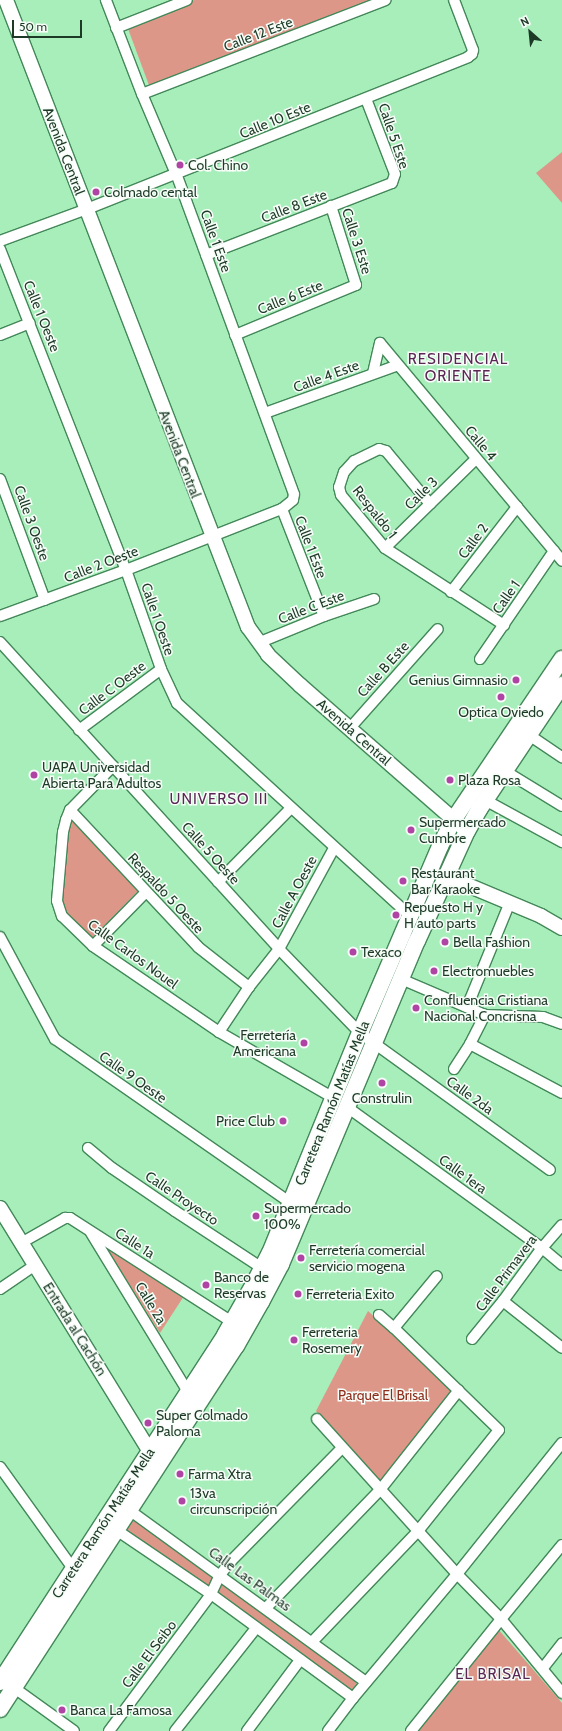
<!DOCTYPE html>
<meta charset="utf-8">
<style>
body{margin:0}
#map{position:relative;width:562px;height:1731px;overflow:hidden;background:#a7eeba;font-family:Cabin,sans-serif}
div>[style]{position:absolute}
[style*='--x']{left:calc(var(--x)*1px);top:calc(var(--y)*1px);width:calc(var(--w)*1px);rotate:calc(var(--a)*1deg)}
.green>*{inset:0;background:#dd9789;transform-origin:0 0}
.roads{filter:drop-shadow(1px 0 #438859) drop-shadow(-1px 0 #438859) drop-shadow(0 1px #438859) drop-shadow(0 -1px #438859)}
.street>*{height:10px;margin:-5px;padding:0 5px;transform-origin:5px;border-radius:5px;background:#fff}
.secondary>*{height:14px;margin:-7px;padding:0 7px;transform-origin:7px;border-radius:7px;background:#fff}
.primary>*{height:16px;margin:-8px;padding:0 8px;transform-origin:8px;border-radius:8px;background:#fff}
.dots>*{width:11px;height:11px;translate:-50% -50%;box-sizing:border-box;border:2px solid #f7fdf8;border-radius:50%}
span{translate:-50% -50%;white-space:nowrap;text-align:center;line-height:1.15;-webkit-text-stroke:3px #f7fdf8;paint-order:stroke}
.street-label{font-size:14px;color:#1d3a26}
.poi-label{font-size:14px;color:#1d3a26}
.left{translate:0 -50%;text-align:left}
.right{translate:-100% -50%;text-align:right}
.park-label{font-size:14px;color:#8f2d1c}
.neighbourhood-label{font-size:15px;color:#5a2654;letter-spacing:1px}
.north{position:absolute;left:510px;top:12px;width:40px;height:40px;-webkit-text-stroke:3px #f7fdf8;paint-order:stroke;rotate:333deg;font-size:11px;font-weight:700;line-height:16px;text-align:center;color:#1d3a26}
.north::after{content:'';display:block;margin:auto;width:14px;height:18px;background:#1d3a26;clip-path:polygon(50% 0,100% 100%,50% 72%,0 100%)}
.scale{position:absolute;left:12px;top:20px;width:70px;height:18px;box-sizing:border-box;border:2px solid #1d3a26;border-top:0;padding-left:5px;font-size:12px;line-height:14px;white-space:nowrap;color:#1d3a26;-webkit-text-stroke:3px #f7fdf8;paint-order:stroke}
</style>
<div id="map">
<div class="green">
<i style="clip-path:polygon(194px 0,374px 0,150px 88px,127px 26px)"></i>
<i style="clip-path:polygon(562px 152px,562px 203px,536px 173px)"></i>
<i style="clip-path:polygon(72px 816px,139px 890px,91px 939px,66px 918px,59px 902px,61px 853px)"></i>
<i style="clip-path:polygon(102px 1241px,184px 1296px,160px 1333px)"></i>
<i style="clip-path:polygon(368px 1311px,454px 1389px,380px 1482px,316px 1411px)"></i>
<i style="left:133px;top:1518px;width:278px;height:13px;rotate:36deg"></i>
<i style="clip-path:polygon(498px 1629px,562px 1703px,562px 1731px,417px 1731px)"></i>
</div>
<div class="roads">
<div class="street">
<i style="--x:116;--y:28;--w:76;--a:-21.5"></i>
<i style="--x:142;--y:94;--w:261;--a:-21.1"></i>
<i style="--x:0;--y:241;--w:93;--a:-20.2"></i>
<i style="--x:87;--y:209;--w:410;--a:-21.7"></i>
<i style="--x:468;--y:57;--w:5;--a:-37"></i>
<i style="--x:472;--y:54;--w:4;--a:-76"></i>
<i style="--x:473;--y:50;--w:53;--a:-110.8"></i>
<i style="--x:0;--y:249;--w:345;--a:68.6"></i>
<i style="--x:126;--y:570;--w:105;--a:70.5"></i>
<i style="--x:161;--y:669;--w:38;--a:65"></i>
<i style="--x:177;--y:703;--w:316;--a:42.4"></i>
<i style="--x:206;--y:255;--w:199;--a:-21.2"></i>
<i style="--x:392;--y:183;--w:9;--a:-72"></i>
<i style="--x:395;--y:174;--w:80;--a:-111.1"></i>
<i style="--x:0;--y:335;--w:32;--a:-22"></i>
<i style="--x:235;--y:335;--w:131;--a:-22.5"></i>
<i style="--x:356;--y:285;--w:83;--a:-107.6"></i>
<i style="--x:380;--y:343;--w:284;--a:50.1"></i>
<i style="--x:373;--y:373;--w:31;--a:-77"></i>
<i style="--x:265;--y:413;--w:141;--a:-19.8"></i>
<i style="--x:0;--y:479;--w:129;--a:69.6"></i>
<i style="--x:430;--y:504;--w:69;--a:-129.7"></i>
<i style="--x:386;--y:451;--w:7;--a:-164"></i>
<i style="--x:379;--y:449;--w:28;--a:154"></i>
<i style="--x:354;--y:461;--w:15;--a:132"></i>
<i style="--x:344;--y:472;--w:16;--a:108"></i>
<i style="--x:339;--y:487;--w:8;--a:76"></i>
<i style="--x:341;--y:495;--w:69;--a:50.3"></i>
<i style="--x:385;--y:548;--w:142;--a:32.9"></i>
<i style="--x:282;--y:509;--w:115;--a:68.6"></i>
<i style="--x:385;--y:548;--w:127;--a:-44.4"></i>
<i style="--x:451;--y:592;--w:108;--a:-52.2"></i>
<i style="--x:0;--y:616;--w:134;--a:-20.1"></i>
<i style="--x:126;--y:570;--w:168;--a:-21.4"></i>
<i style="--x:282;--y:509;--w:14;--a:-39"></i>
<i style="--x:293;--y:500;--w:6;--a:-81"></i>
<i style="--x:294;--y:494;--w:341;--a:-110.2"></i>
<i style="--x:176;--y:174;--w:87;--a:-113"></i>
<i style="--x:142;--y:94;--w:101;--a:-111"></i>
<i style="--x:0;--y:642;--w:415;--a:47.7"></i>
<i style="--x:279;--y:949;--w:117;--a:46"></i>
<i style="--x:360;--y:1033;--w:234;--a:35.8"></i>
<i style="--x:258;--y:643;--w:71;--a:-22.2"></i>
<i style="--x:324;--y:616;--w:53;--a:-18.8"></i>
<i style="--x:480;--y:659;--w:131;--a:-55.6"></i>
<i style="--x:350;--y:728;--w:132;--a:-48.4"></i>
<i style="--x:79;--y:730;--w:102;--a:-36.6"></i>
<i style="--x:529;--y:735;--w:40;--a:34"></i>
<i style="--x:113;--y:766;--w:62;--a:134.3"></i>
<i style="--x:70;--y:810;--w:11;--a:112"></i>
<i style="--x:66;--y:820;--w:12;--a:104"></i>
<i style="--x:63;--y:832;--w:69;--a:95"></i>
<i style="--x:57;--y:901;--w:16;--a:72"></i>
<i style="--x:62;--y:916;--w:43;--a:44.1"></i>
<i style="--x:93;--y:946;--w:153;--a:34.3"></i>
<i style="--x:219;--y:1032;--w:133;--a:29.9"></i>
<i style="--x:505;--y:771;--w:67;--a:31.6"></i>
<i style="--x:485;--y:800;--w:88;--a:28.6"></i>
<i style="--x:70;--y:810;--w:187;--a:46.9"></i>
<i style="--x:198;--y:947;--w:65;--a:38.1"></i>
<i style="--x:218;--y:882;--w:104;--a:-45.4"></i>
<i style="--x:0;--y:937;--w:116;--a:61.7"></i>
<i style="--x:55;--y:1039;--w:287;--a:34.8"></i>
<i style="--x:93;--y:946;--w:76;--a:-45.5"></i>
<i style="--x:401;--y:979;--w:91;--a:23.2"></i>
<i style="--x:485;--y:1015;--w:58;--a:2"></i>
<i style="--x:543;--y:1017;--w:20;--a:20"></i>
<i style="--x:467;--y:1007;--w:113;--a:-67.7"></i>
<i style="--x:219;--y:1032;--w:54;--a:-56.3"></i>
<i style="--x:249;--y:987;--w:48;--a:-51.7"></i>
<i style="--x:279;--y:949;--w:115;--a:-61.4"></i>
<i style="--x:470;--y:1044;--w:104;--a:28"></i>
<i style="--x:454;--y:1069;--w:30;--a:-57"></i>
<i style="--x:470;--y:1044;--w:33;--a:-63"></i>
<i style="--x:347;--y:1107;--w:241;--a:35.9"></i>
<i style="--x:542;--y:1248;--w:26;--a:40"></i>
<i style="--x:88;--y:1148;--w:31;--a:40"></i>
<i style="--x:112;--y:1168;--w:76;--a:34.3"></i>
<i style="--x:175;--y:1211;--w:104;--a:33.2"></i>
<i style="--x:91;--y:1233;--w:186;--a:58.6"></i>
<i style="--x:21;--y:1243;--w:51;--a:-29.6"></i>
<i style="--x:65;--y:1218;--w:5;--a:0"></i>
<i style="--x:70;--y:1218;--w:193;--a:32.7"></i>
<i style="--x:0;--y:1289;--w:42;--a:-34.4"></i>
<i style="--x:503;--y:1301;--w:75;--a:38.5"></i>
<i style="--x:394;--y:1328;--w:67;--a:-50.4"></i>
<i style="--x:472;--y:1339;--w:49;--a:-50.8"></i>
<i style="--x:503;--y:1301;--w:66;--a:-53.7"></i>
<i style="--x:542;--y:1248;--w:30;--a:-49"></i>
<i style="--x:317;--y:1419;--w:209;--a:47.9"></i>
<i style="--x:457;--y:1574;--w:63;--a:45.6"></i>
<i style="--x:501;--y:1619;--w:96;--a:-50.5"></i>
<i style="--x:0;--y:1467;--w:127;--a:54.3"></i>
<i style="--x:125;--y:1507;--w:298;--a:36"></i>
<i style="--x:112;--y:1527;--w:120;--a:34.1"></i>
<i style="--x:211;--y:1594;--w:176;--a:36.2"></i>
<i style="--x:266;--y:1608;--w:164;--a:-46"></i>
<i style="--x:380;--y:1490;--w:127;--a:-51.7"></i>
<i style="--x:312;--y:1642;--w:153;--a:-46.3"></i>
<i style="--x:418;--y:1531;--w:129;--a:-51.3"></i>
<i style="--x:499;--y:1430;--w:146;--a:-135.8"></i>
<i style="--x:394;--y:1328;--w:20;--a:-139"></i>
<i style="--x:543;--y:1668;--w:31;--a:-52"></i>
<i style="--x:13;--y:1687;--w:75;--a:35.8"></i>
<i style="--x:109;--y:1731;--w:171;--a:-53.3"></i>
<i style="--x:211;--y:1594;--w:21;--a:-65"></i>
<i style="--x:220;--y:1575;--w:18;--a:-52"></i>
<i style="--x:231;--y:1561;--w:158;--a:-45.5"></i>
<i style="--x:175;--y:1731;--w:131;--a:-51.8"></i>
<i style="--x:247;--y:1731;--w:89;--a:-53.3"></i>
<i style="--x:328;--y:1731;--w:41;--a:-52.9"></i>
<i style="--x:353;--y:1698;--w:162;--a:-50"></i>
<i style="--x:457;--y:1574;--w:168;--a:-51.3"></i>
<i style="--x:411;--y:1731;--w:144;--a:-51.2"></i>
<i style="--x:501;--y:1619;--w:96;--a:50.5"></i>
</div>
<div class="secondary">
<i style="--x:6;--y:0;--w:672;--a:68.9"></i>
<i style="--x:248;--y:627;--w:34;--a:54"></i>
<i style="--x:268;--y:655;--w:45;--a:43.2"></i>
<i style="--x:301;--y:686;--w:214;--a:41.2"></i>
<i style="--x:446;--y:876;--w:103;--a:22.8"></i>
<i style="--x:541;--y:916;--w:24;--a:30"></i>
<i style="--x:0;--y:1208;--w:284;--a:58.4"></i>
<i style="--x:149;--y:1450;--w:10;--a:37"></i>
</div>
<div class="primary">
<i style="--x:0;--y:1682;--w:414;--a:-57"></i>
<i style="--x:225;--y:1335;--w:59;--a:-60.4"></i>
<i style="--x:254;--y:1284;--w:35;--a:-63"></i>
<i style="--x:270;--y:1253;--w:238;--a:-67.8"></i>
<i style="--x:360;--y:1033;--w:203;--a:-66.8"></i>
<i style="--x:440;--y:846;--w:30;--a:-63"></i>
<i style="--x:454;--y:819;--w:193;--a:-56"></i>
<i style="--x:0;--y:1709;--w:433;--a:-57"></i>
<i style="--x:236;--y:1346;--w:51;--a:-60.4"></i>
<i style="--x:261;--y:1302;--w:43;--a:-62.2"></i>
<i style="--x:281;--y:1264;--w:350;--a:-67.2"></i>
<i style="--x:417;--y:941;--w:121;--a:-65.6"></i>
<i style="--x:467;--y:831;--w:26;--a:-61"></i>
<i style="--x:480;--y:808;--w:148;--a:-56.3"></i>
</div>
</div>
<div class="dots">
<i style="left:180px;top:165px;background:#af44a4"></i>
<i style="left:96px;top:192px;background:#af44a4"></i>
<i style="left:516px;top:680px;background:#af44a4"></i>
<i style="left:501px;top:697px;background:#af44a4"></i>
<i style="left:34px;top:775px;background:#af44a4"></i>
<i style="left:450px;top:780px;background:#af44a4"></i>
<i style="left:411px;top:830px;background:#af44a4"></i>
<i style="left:403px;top:881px;background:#af44a4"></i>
<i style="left:396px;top:915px;background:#af44a4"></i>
<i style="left:445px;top:942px;background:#af44a4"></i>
<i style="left:353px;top:952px;background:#af44a4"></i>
<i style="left:434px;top:971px;background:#af44a4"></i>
<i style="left:416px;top:1008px;background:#af44a4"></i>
<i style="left:304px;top:1043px;background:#af44a4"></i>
<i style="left:382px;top:1083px;background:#af44a4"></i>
<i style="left:283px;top:1121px;background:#af44a4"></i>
<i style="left:256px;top:1216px;background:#af44a4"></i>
<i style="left:301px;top:1258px;background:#af44a4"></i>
<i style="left:206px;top:1285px;background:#af44a4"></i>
<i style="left:298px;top:1294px;background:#af44a4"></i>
<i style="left:294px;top:1340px;background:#af44a4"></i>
<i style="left:148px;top:1423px;background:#af44a4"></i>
<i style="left:180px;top:1474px;background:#af44a4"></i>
<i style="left:182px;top:1501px;background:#af44a4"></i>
<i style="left:62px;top:1710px;background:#af44a4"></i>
</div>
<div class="street-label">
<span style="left:258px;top:34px;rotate:-21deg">Calle 12 Este</span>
<span style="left:275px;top:120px;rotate:-22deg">Calle 10 Este</span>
<span style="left:394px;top:136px;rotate:71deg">Calle 5 Este</span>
<span style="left:64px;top:151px;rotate:69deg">Avenida Central</span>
<span style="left:294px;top:206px;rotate:-21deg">Calle 8 Este</span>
<span style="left:216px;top:241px;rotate:70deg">Calle 1 Este</span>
<span style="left:357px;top:241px;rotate:72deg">Calle 3 Este</span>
<span style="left:290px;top:297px;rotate:-22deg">Calle 6 Este</span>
<span style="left:42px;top:316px;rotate:68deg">Calle 1 Oeste</span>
<span style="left:326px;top:376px;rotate:-20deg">Calle 4 Este</span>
<span style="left:481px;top:443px;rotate:50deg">Calle 4</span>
<span style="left:180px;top:454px;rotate:69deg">Avenida Central</span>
<span style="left:421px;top:493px;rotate:-44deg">Calle 3</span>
<span style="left:375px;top:512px;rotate:52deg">Respaldo 1</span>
<span style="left:32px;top:523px;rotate:70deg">Calle 3 Oeste</span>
<span style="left:473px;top:541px;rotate:-53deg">Calle 2</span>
<span style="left:311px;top:547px;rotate:69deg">Calle 1 Este</span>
<span style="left:101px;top:564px;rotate:-21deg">Calle 2 Oeste</span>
<span style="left:506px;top:597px;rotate:-55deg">Calle 1</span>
<span style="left:311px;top:607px;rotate:-21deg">Calle C Este</span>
<span style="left:158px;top:619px;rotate:71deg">Calle 1 Oeste</span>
<span style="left:383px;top:669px;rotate:-48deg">Calle B Este</span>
<span style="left:112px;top:688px;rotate:-37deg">Calle C Oeste</span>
<span style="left:354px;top:732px;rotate:41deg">Avenida Central</span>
<span style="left:211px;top:853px;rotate:48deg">Calle 5 Oeste</span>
<span style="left:294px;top:892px;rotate:-62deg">Calle A Oeste</span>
<span style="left:166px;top:893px;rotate:47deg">Respaldo 5 Oeste</span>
<span style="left:133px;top:954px;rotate:36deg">Calle Carlos Nouel</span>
<span style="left:133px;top:1077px;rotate:35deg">Calle 9 Oeste</span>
<span style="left:470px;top:1095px;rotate:36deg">Calle 2da</span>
<span style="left:332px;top:1103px;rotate:-68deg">Carretera Ramón Matías Mella</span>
<span style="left:463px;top:1174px;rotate:36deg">Calle 1era</span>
<span style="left:182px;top:1198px;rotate:34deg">Calle Proyecto</span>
<span style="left:135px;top:1243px;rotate:33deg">Calle 1a</span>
<span style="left:506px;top:1273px;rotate:-53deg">Calle Primavera</span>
<span style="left:151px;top:1303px;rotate:59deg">Calle 2a</span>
<span style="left:75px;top:1329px;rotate:58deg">Entrada al Cachón</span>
<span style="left:103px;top:1523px;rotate:-57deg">Carretera Ramón Matías Mella</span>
<span style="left:250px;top:1579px;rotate:36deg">Calle Las Palmas</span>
<span style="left:149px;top:1654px;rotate:-53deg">Calle El Seibo</span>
</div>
<div class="poi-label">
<span class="left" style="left:188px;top:165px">Col. Chino</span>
<span class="left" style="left:104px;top:192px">Colmado cental</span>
<span class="right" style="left:508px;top:680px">Genius Gimnasio</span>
<span style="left:501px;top:712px">Optica Oviedo</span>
<span class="left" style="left:42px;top:775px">UAPA Universidad<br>Abierta Para Adultos</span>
<span class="left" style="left:458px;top:780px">Plaza Rosa</span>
<span class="left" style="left:419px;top:830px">Supermercado<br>Cumbre</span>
<span class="left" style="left:411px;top:881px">Restaurant<br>Bar Karaoke</span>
<span class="left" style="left:404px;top:915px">Repuesto H y<br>H auto parts</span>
<span class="left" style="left:453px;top:942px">Bella Fashion</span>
<span class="left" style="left:361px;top:952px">Texaco</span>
<span class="left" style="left:442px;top:971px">Electromuebles</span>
<span class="left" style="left:424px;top:1008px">Confluencia Cristiana<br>Nacional Concrisna</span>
<span class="right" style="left:296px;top:1043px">Ferretería<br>Americana</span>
<span style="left:382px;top:1098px">Construlin</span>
<span class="right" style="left:275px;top:1121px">Price Club</span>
<span class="left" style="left:264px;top:1216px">Supermercado<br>100%</span>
<span class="left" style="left:309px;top:1258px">Ferretería comercial<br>servicio mogena</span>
<span class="left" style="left:214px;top:1285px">Banco de<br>Reservas</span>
<span class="left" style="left:306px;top:1294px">Ferreteria Exito</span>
<span class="left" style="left:302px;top:1340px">Ferreteria<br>Rosemery</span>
<span class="left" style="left:156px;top:1423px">Super Colmado<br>Paloma</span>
<span class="left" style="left:188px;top:1474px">Farma Xtra</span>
<span class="left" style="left:190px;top:1501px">13va<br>circunscripción</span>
<span class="left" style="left:70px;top:1710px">Banca La Famosa</span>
</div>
<div class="park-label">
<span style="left:383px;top:1395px">Parque El Brisal</span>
</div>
<div class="neighbourhood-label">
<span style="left:458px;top:368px">RESIDENCIAL<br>ORIENTE</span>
<span style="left:219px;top:800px">UNIVERSO III</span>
<span style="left:493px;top:1675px">EL BRISAL</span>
</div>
<div class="north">N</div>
<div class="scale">50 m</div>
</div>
